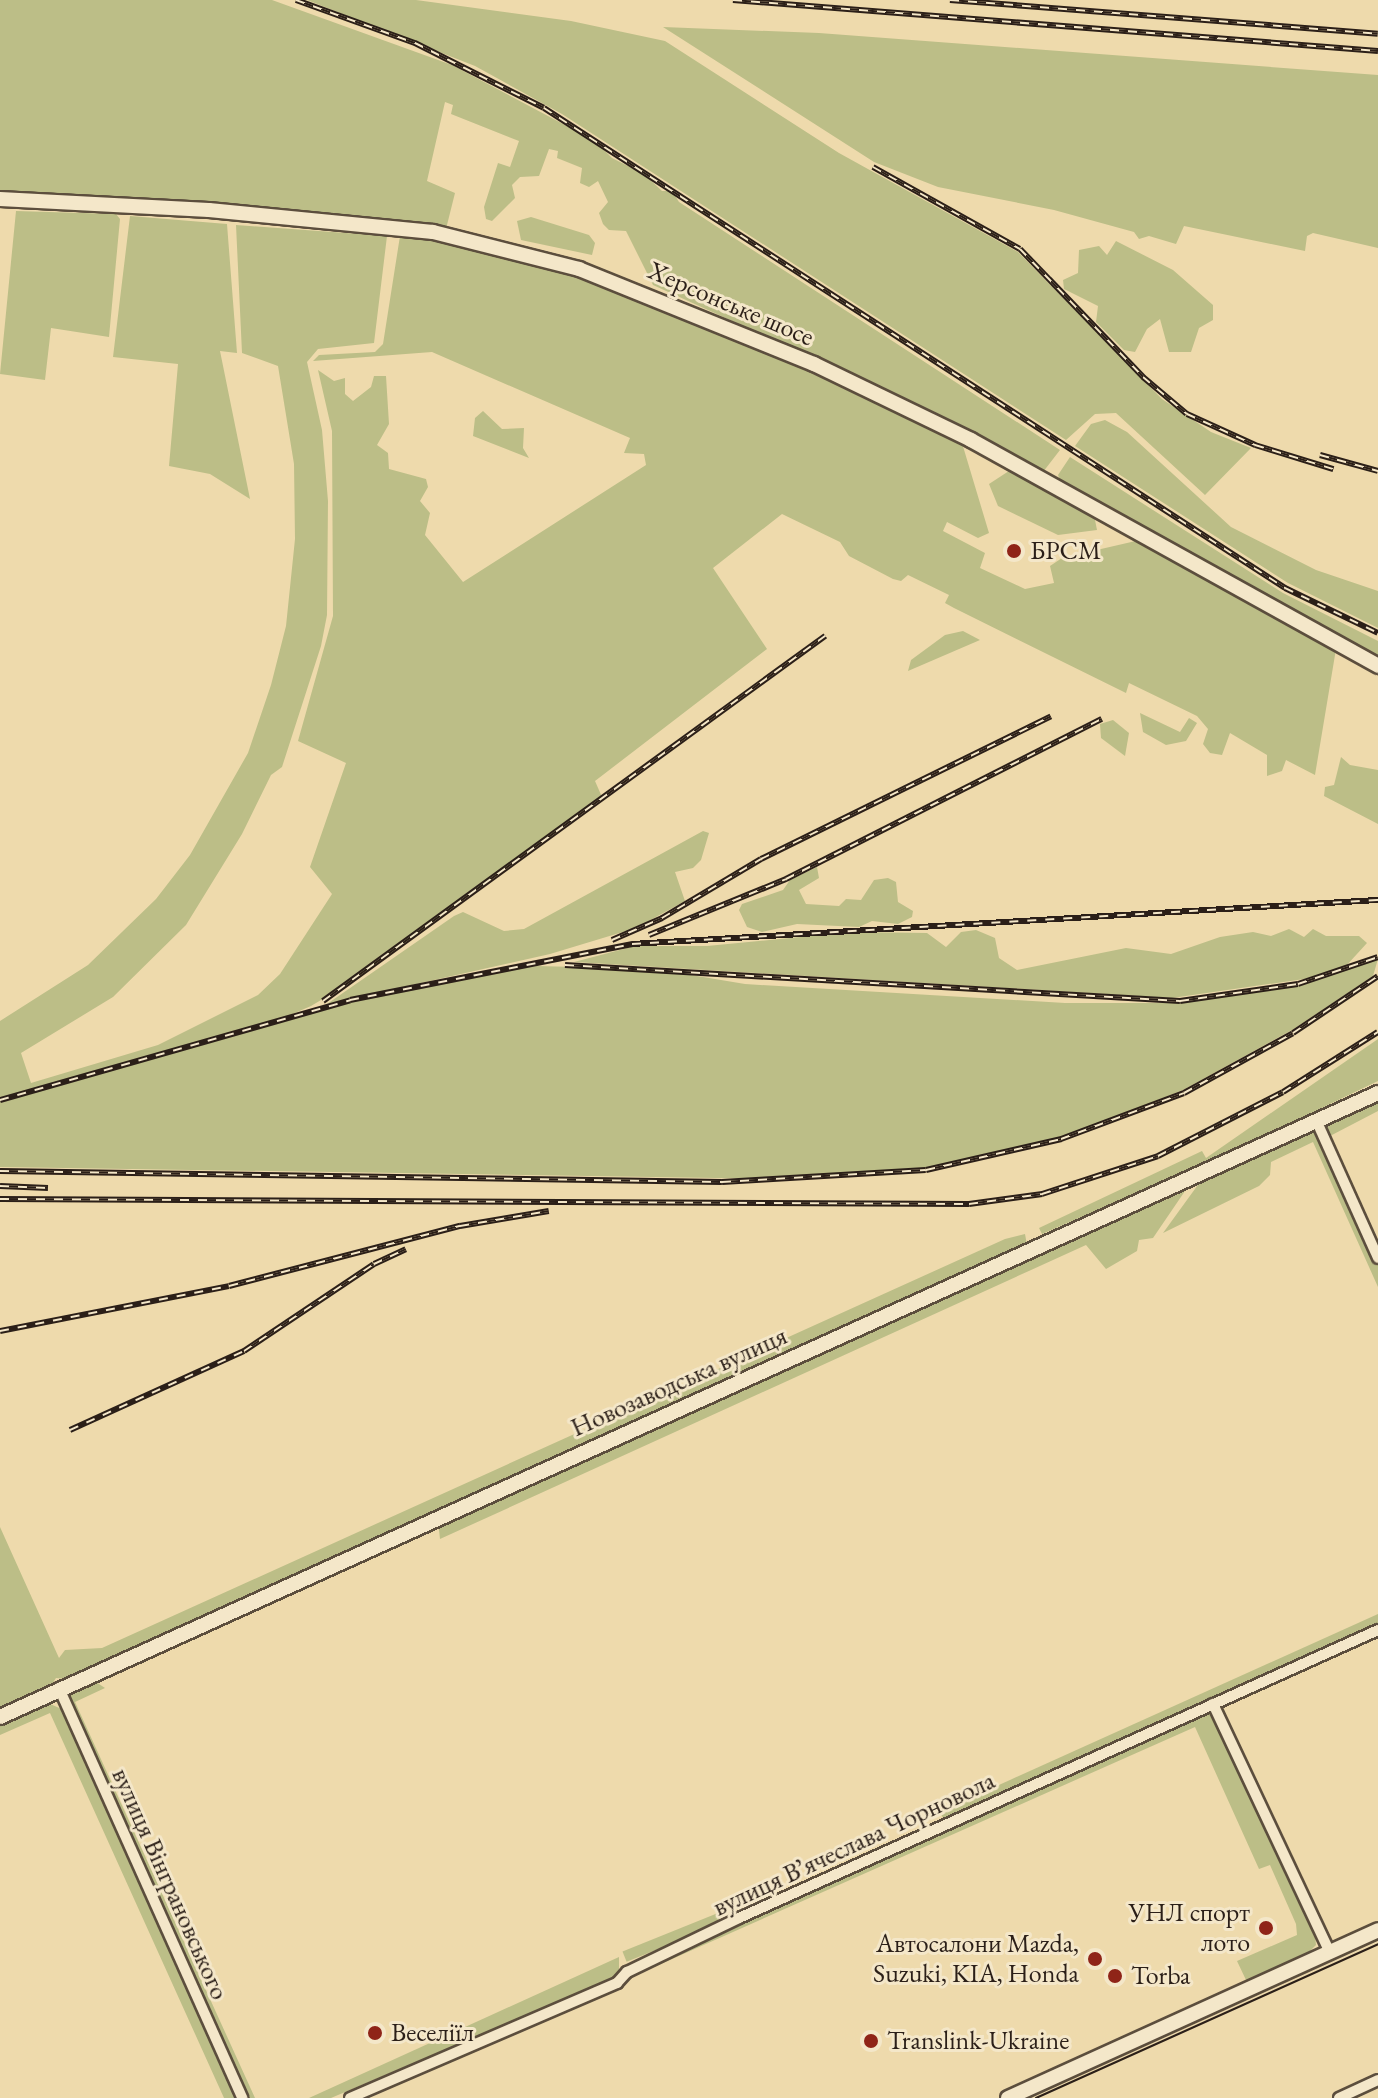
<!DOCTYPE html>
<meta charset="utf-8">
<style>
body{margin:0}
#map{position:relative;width:1378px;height:2098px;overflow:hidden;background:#eedaac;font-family:"EB Garamond",serif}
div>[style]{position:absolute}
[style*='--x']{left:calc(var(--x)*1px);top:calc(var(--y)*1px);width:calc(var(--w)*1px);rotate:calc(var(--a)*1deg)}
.green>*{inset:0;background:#bcbe87;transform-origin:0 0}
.roads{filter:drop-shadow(2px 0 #5c4e3d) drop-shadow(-2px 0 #5c4e3d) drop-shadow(0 2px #5c4e3d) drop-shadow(0 -2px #5c4e3d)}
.street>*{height:10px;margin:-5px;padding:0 5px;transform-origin:5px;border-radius:5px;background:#f4e7c9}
.secondary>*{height:14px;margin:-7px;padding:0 7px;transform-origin:7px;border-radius:7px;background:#f4e7c9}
.tram>*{height:2px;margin:-1px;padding:0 1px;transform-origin:1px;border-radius:1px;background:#2b1f18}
.rail>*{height:6px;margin-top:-3px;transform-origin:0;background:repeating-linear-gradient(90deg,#f4e7c9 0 9px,#2b1f18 0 18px);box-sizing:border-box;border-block:2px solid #2b1f18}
.dots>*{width:22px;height:22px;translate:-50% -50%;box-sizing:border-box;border:4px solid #f4e7c9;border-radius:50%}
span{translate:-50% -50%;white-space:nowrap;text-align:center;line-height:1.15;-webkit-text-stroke:6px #f4e7c9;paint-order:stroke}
.street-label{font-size:26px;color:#2b1f18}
.poi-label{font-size:26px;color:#2b1f18}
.left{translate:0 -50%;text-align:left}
.right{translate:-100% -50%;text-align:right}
</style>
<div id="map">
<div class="green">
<i style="clip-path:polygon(0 0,272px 0,452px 65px,595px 141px,612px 158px,644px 174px,662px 191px,672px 191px,679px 202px,1060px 450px,1043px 472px,816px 359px,653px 285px,626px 231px,609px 230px,603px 224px,599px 213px,608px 202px,598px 181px,589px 187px,580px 183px,582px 168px,557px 158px,558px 151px,549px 149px,539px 176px,520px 177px,512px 185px,515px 198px,492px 221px,486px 219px,484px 207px,498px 163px,510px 167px,519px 141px,451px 114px,453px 105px,445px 102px,427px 181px,455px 193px,446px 229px,0 191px)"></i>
<i style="clip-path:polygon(307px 0,416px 0,571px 21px,665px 41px,839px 153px,1018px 252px,1162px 399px,1211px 432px,1251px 448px,1205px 495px,1116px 413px,1095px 414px,1066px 440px,562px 114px,475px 66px)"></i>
<i style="clip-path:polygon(663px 27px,819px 33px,1378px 75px,1378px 248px,1313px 233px,1307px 236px,1305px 251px,1184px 226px,1176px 244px,1149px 236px,1139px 239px,1134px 232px,1054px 210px,938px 187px,874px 162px)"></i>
<i style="clip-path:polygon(16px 211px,116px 214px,120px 219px,109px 337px,51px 328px,45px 380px,0 374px)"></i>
<i style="clip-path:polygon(130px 216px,227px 224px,237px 353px,220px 351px,250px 499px,210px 474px,169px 466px,178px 364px,113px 357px)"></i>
<i style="clip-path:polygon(531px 217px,589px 235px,595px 243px,592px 255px,521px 240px,517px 221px)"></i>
<i style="clip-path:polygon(236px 225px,387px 236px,374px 343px,318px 349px,307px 362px,322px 430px,328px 501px,327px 615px,321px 646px,282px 767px,271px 775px,242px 834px,186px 925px,113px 997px,21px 1053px,31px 1083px,158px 1045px,258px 995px,280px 974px,332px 894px,310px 867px,346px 763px,298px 741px,333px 616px,332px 431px,318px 370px,334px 381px,345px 378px,345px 394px,353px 401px,371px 387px,374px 376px,386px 376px,389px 424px,377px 445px,388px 453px,389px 469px,426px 479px,428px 487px,420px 501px,430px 513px,425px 535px,463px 582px,646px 465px,644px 454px,624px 453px,630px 438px,432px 352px,313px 361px,319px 355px,375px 352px,383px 344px,400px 236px,483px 246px,575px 275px,813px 371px,962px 443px,989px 533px,978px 538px,947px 522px,943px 531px,985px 553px,980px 568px,1025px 589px,1054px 583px,1050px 566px,1062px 558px,1140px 540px,1336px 649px,1315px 775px,1286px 760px,1282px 771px,1267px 776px,1267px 755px,1230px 733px,1222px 755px,1210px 753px,1203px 744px,1208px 729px,1197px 716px,1129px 683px,1126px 693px,954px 608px,945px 603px,949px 595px,908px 575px,901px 581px,893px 579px,849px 556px,840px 542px,782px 514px,713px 568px,767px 649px,595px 781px,602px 797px,358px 978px,311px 1006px,267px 1025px,0 1099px,0 1021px,88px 965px,156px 899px,190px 855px,248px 753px,271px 685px,286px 626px,295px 539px,294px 464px,278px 366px,242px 353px)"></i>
<i style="clip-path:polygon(1116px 241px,1173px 270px,1213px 305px,1213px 320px,1199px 328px,1191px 352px,1169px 352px,1160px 319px,1147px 329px,1135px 352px,1124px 350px,1096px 322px,1098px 306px,1064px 289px,1063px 280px,1078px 273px,1079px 250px,1099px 246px,1107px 255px)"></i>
<i style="clip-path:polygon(483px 411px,502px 429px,524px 428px,523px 448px,529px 458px,473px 436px,475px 418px)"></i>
<i style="clip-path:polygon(1105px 420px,1127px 432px,1231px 527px,1316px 570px,1378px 591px,1378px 628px,1288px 583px,1075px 446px,1091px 424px)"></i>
<i style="clip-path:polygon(1070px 457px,1283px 593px,1378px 641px,1378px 657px,1061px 482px,1058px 475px)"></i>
<i style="clip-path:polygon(1012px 469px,1094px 515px,1097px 530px,1058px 535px,998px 506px,989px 484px)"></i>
<i style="clip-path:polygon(963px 631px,980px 640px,908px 671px,911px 660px,945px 635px)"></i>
<i style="clip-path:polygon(1140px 713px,1180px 732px,1189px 718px,1197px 723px,1186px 741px,1166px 745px,1143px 732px)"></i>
<i style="clip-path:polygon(1113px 720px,1129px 733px,1125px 756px,1101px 738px,1100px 724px)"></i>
<i style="clip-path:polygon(1341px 757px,1350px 765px,1378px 770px,1378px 824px,1324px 796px,1325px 787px,1334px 785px)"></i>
<i style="clip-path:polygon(703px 831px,709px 833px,701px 860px,693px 868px,675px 872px,685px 901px,636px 928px,550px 954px,327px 1004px,454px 916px,463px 912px,504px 931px,524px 929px)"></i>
<i style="clip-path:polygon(817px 867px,819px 878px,799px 890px,806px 904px,839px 906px,846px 899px,861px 900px,874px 880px,888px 878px,896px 882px,898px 902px,913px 911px,912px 917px,898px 924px,872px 921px,859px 927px,797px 924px,762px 932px,747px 927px,739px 910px,742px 904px,783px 890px,790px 880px)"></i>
<i style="clip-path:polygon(1289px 929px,1304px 937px,1313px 929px,1326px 936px,1359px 936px,1367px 943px,1346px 966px,1311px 978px,1172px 998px,574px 962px,635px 946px,707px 946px,851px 932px,927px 933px,946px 947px,961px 932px,976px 930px,995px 938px,999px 958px,1017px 970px,1126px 948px,1171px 954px,1220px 937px,1253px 932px,1271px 936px)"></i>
<i style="clip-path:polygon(1378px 959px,1373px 976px,1292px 1030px,1183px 1090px,1061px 1138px,926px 1168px,787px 1179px,0 1167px,0 1101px,350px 1002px,489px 971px,537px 966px,655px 969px,745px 984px,1065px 1003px,1180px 1003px,1298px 986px)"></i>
<i style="clip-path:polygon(1378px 1039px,1378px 1081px,1209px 1162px,1042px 1234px,1039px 1228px,1202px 1151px,1206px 1158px)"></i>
<i style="clip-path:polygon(1378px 1101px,1378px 1111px,1330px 1136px,1378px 1249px,1324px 1127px)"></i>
<i style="clip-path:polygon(1316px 1131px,1378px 1264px,1378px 1287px,1313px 1142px,1271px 1162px,1270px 1175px,1259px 1186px,1163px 1233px,1200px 1182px)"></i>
<i style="clip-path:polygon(1185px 1191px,1153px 1238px,1139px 1240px,1137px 1251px,1106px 1269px,1086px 1245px,440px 1539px,438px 1521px)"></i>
<i style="clip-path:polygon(1025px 1234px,1027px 1245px,66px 1679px,56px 1678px,50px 1687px,0 1713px,0 1527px,59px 1658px,65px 1650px,102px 1648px,1005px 1239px)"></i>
<i style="clip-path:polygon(1378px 1614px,1378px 1626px,944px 1819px,939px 1812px)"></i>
<i style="clip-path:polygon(93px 1680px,105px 1688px,75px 1702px,255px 2098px,245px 2098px,66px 1697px)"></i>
<i style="clip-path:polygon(48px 1703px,66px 1711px,238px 2098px,224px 2098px,50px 1713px,0 1735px,0 1725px)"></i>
<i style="clip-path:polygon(1208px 1712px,1216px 1719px,1315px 1935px,1316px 1945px,1308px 1953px,1246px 1980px,1237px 1961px,1297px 1935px,1296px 1924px,1270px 1865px,1259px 1869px,1195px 1727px,645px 1971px,741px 1922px)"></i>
<i style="left:718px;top:1913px;width:11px;height:103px;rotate:68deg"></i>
<i style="clip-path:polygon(619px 1957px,619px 1976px,331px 2098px,309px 2098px)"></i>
</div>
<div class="roads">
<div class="street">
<i style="--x:1317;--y:1122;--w:149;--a:65.8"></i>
<i style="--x:59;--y:1688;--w:449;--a:65.9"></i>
<i style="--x:1213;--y:1704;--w:275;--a:64.8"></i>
<i style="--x:350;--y:2098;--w:291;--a:-23.3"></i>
<i style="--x:617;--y:1983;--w:15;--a:-48"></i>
<i style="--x:627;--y:1972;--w:124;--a:-25.7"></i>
<i style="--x:739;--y:1918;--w:701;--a:-24.26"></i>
<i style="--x:1339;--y:2098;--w:43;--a:-24.8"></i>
</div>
<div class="secondary">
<i style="--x:0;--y:199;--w:209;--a:3"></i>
<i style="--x:209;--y:210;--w:225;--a:5.6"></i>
<i style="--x:433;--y:232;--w:151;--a:14.2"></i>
<i style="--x:579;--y:269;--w:253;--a:22"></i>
<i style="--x:814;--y:364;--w:174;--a:25.8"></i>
<i style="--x:971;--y:440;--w:466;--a:29"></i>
<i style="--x:0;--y:1717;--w:1513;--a:-24.36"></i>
<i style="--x:1008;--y:2098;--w:406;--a:-24.4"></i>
</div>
</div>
<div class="tram">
<i style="--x:1036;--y:2098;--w:375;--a:-24.2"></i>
</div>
<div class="rail">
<i style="--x:296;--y:0;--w:127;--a:19.9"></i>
<i style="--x:415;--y:43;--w:144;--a:26.7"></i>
<i style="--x:544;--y:108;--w:883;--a:32.93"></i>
<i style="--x:1285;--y:588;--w:103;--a:25.8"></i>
<i style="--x:733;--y:0;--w:647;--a:4.52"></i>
<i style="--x:950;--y:0;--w:429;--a:4.5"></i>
<i style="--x:873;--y:167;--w:168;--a:29.2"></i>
<i style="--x:1020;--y:249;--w:178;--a:46.1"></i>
<i style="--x:1143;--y:377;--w:57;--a:40.1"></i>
<i style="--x:1187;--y:414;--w:75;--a:24.5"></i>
<i style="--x:1255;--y:445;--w:82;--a:17.1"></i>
<i style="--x:1320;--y:455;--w:60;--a:15.4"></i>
<i style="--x:649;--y:935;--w:148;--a:-22.2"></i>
<i style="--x:786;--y:879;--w:354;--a:-26.9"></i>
<i style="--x:612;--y:940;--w:55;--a:-23.7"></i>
<i style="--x:662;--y:918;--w:115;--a:-30.8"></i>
<i style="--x:761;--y:859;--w:323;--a:-26.2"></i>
<i style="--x:565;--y:965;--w:616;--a:3.35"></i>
<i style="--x:1180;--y:1001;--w:119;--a:-8.2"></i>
<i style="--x:1298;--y:984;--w:84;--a:-18.6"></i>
<i style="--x:323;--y:1001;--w:621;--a:-36.02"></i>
<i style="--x:0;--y:1100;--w:364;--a:-15.9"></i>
<i style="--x:350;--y:1000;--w:288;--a:-11.2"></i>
<i style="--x:632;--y:944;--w:747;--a:-3.38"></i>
<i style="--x:0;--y:1171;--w:722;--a:0.87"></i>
<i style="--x:722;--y:1182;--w:204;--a:-3.4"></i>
<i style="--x:926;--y:1170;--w:139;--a:-12.9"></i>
<i style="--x:1061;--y:1139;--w:131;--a:-20.5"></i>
<i style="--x:1184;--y:1093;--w:124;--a:-28.8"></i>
<i style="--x:1293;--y:1033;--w:102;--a:-33.8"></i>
<i style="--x:0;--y:1186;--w:48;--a:2.4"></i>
<i style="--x:0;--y:1199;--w:969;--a:0.3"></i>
<i style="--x:969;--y:1204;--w:74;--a:-7.8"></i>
<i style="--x:1042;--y:1194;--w:122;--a:-18.1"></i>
<i style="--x:1158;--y:1156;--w:140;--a:-27.1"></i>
<i style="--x:1283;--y:1092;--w:112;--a:-32.3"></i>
<i style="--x:0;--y:1331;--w:233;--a:-11.1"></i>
<i style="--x:229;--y:1286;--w:239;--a:-14.6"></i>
<i style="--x:460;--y:1226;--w:90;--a:-9.6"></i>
<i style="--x:70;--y:1430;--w:191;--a:-24.4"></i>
<i style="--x:244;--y:1351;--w:156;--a:-33.8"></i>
<i style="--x:374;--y:1264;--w:35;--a:-25"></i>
</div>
<div class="dots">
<i style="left:1014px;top:551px;background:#8f2418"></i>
<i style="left:1266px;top:1928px;background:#8f2418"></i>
<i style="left:1095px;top:1959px;background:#8f2418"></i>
<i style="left:1115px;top:1976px;background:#8f2418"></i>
<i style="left:375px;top:2033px;background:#8f2418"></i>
<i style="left:871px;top:2041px;background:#8f2418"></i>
</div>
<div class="street-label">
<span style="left:731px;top:304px;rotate:23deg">Херсонське шосе</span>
<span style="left:679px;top:1382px;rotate:-24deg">Новозаводська вулиця</span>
<span style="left:854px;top:1844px;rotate:-25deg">вулиця Вʼячеслава Чорновола</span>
<span style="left:170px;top:1884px;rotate:66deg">вулиця Вінграновського</span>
</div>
<div class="poi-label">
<span class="left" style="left:1030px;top:551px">БРСМ</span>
<span class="right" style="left:1250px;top:1928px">УНЛ спорт<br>лото</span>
<span class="right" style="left:1079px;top:1959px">Автосалони Mazda,<br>Suzuki, KIA, Honda</span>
<span class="left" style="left:1131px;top:1976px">Torba</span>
<span class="left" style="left:391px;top:2033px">Веселіїл</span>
<span class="left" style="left:887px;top:2041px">Translink-Ukraine</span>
</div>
</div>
